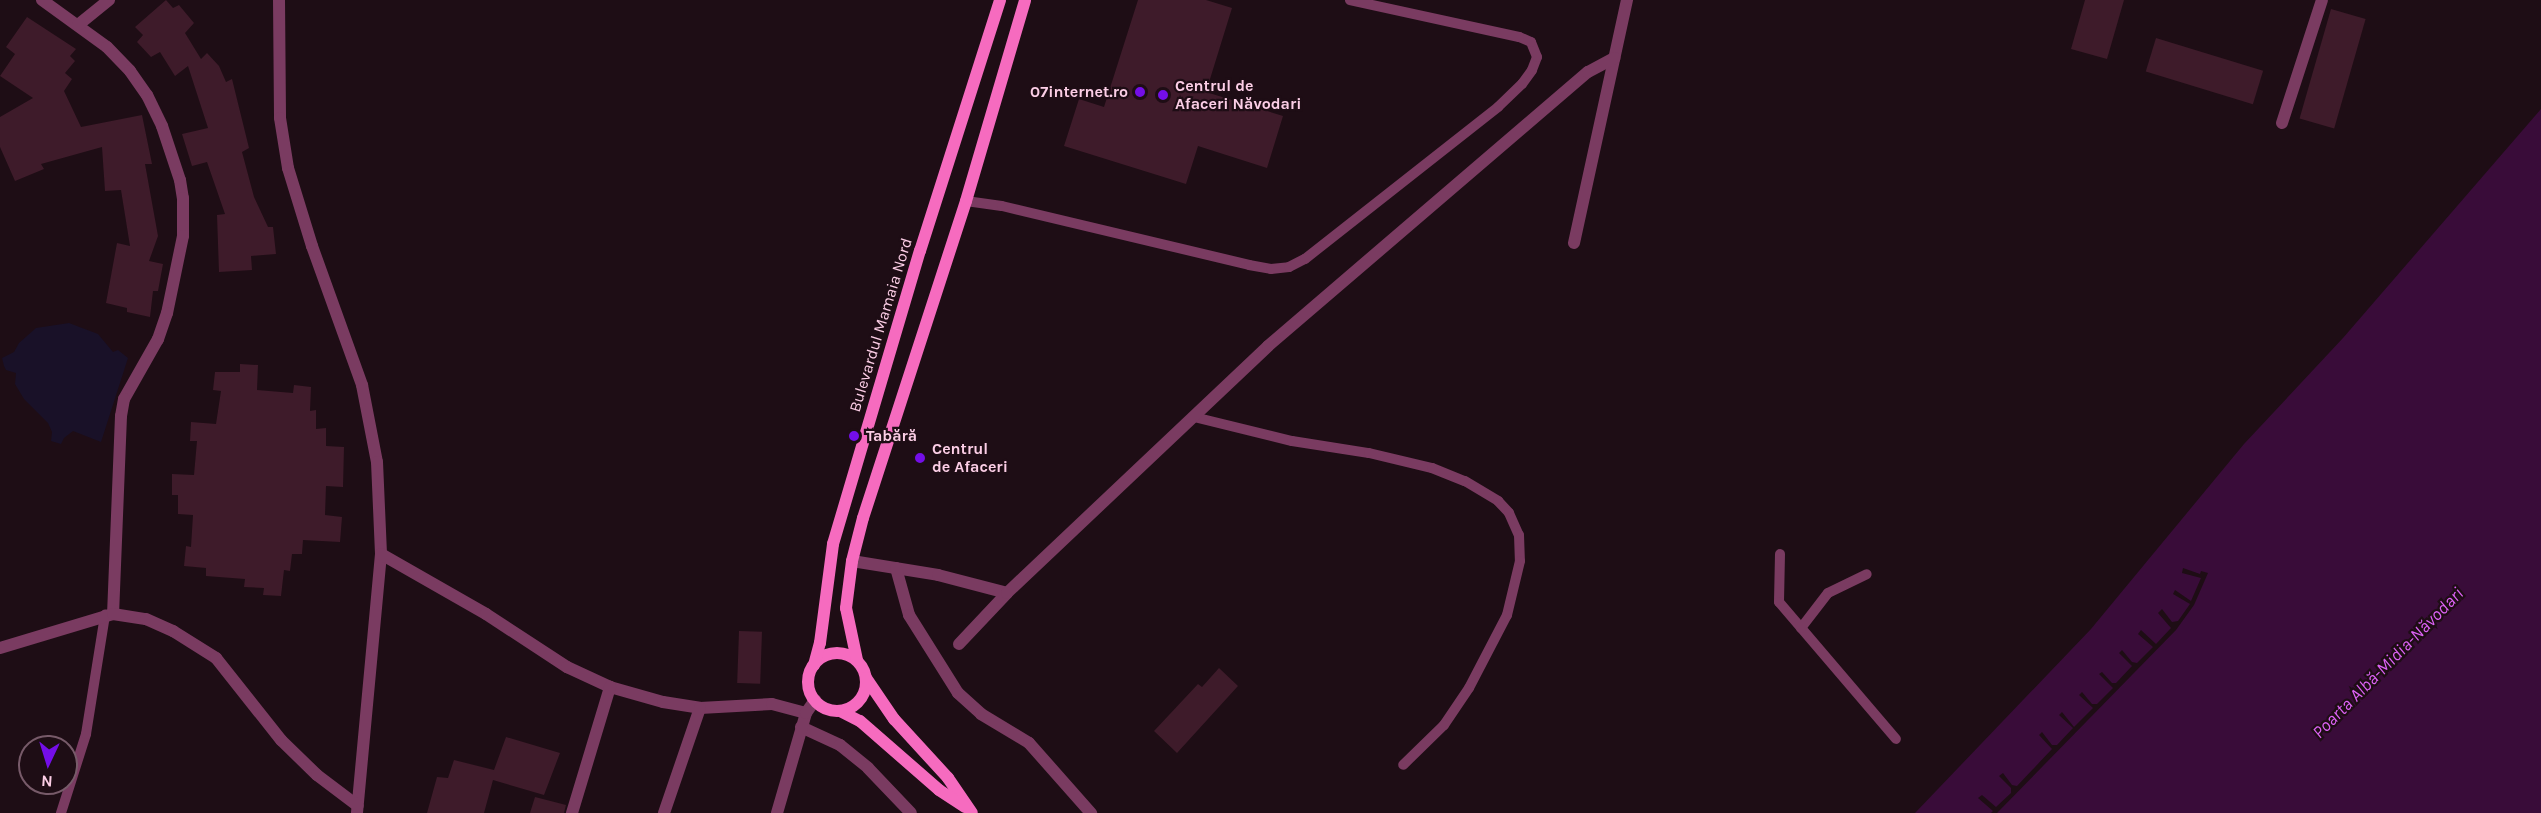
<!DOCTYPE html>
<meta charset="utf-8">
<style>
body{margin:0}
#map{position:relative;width:2541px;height:813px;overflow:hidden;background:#1e0d15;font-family:Karla,sans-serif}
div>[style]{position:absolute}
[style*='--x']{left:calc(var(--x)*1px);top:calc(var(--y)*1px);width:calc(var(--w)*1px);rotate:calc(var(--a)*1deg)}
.green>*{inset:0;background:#191128}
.water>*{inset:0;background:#390c39}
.building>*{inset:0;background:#3e1b2a;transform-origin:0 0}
.lane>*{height:10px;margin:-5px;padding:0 5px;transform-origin:5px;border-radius:5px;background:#7a3b61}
.street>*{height:12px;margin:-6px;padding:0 6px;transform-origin:6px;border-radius:6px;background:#7a3b61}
.secondary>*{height:12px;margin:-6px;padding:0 6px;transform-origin:6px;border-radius:6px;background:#f66bbf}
.secondary>.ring{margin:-6px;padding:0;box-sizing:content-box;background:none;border:12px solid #f66bbf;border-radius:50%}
.dots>*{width:16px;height:16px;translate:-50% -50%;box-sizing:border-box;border:3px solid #1e0d15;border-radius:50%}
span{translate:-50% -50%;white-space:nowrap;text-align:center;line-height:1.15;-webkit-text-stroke:4.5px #1e0d15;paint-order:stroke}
.poi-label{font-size:16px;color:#fccee6;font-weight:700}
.left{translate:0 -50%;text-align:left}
.right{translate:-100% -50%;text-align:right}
.street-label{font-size:16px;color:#fccee6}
.water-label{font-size:18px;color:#dd62f5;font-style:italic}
.north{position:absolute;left:18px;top:735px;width:60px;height:60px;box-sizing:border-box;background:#1e0d15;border:2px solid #775a69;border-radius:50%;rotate:184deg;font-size:16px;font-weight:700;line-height:24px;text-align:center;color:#fccee6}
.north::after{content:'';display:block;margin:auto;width:21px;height:27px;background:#740ee8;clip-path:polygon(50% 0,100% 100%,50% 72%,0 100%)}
</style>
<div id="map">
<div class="green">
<i style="clip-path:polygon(69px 323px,98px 334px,113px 352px,118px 350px,128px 358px,101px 442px,73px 431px,64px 438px,61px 444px,51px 441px,52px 432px,48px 423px,24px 399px,15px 384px,16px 373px,6px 370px,4px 366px,2px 358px,14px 352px,19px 343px,36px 328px)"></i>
</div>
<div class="water">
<i style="clip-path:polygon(2541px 109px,2541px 813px,1997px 813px,2176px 630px,2194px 605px,2208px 573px,2201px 571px,2200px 574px,2183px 568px,2182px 573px,2201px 578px,2191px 601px,2175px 590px,2173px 594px,2190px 604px,2178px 621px,2172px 622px,2162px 609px,2158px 613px,2171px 628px,2156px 644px,2141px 630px,2138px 634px,2153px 647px,2137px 663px,2132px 662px,2122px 650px,2119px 653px,2132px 666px,2116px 683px,2112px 683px,2102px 672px,2099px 674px,2113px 688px,2097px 704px,2092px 704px,2082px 692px,2079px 695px,2093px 708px,2074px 727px,2062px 712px,2059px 715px,2073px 728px,2057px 745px,2052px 745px,2042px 732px,2039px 735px,2052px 749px,2017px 786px,2012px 785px,2003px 773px,1999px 776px,2011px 788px,2011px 793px,1996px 807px,1982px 795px,1978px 798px,1993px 811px,1991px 813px,1915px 813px,2091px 629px,2244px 444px,2343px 338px)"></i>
</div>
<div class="building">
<i style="clip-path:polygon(166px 0,173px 8px,179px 5px,194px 23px,185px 33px,201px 59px,207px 53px,219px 66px,226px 82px,232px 79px,249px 148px,242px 152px,254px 197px,268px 227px,273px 227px,276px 254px,251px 256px,252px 270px,219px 272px,217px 215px,225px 214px,207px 162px,192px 166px,182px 134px,208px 128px,188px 66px,175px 76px,160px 52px,151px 57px,137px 42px,143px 35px,135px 27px)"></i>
<i style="clip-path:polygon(1138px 0,1206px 0,1232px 8px,1206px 92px,1283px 116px,1267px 168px,1198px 146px,1186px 184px,1064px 146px,1079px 99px,1104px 107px)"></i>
<i style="clip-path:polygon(2085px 0,2124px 0,2107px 59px,2071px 49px)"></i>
<i style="left:2331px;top:9px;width:36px;height:114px;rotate:16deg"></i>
<i style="clip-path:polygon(27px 17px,76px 49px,70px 56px,75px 61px,65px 73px,72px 79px,64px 91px,81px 127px,142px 115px,152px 164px,145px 164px,158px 236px,149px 261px,163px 264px,158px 291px,153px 291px,150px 317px,127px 312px,127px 308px,106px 303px,117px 243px,130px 246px,121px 190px,105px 191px,102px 147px,41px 164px,44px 169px,15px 181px,0 147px,0 117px,33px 98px,0 76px,15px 54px,6px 47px)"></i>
<i style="left:2156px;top:38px;width:112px;height:35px;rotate:17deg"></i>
<i style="clip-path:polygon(240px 364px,258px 365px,257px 390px,293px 393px,294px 385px,311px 387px,310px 411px,316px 410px,316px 429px,326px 428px,326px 446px,344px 447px,343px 487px,326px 486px,325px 515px,342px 517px,340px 542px,303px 540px,302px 554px,292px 554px,290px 571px,284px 570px,281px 596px,263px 595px,264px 588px,244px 587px,245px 579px,206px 576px,206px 568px,184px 566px,186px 546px,191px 547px,193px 515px,178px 514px,178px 495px,172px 495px,172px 474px,194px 475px,197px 441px,190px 441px,191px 422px,216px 424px,221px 391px,213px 390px,215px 372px,240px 372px)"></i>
<i style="left:739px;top:631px;width:23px;height:52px;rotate:2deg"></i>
<i style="clip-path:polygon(1219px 668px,1238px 686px,1177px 753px,1154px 731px,1198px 684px,1202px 687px)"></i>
<i style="clip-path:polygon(506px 737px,560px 753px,544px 795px,493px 780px,484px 813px,427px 813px,437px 777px,448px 778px,454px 760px,494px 770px)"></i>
<i style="clip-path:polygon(535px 797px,566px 805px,564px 813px,530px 813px)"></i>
</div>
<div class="lane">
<i style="--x:966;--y:201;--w:36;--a:8"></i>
<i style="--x:1002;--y:206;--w:254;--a:13.4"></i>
<i style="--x:1249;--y:265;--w:22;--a:10"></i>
<i style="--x:1271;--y:269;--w:18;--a:-6"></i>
<i style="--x:1289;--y:267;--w:18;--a:-27"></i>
<i style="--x:1305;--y:259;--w:246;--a:-38.2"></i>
<i style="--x:1498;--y:107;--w:33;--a:-44"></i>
<i style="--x:1522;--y:84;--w:17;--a:-54"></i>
<i style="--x:1532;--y:70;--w:14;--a:-69"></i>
<i style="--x:1537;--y:57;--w:16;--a:-112"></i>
<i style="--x:1531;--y:42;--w:13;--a:-157"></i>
<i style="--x:1519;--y:37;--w:173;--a:-167.7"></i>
<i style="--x:1194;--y:417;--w:101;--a:13.8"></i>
<i style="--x:1292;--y:441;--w:78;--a:8.9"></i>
<i style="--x:1369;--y:453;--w:65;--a:13.4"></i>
<i style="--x:1432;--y:468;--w:35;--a:22"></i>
<i style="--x:1465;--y:481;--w:39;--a:31"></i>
<i style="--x:1498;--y:501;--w:16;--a:47"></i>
<i style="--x:1509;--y:513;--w:24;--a:66"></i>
<i style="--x:1519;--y:535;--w:26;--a:88"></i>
<i style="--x:1520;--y:561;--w:56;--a:103.5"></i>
<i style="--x:1507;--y:615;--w:82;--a:117.5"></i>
<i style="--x:1469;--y:688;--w:45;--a:124"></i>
<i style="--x:1444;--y:725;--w:57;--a:135.7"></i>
<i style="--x:1780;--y:554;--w:48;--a:91.2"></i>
<i style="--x:1779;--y:602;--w:180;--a:49.5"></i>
<i style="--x:1801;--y:628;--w:44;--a:-52.4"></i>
<i style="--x:1828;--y:593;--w:43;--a:-26"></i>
<i style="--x:61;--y:813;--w:83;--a:-72.4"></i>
<i style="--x:86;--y:734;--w:121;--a:-80.9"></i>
</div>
<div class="street">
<i style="--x:42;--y:0;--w:80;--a:35.9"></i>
<i style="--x:107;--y:47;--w:33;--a:46"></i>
<i style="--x:130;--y:71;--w:29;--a:55"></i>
<i style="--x:147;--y:95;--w:34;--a:64"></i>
<i style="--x:162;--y:126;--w:57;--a:71.6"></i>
<i style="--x:180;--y:180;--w:18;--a:81"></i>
<i style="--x:183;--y:198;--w:38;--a:90"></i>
<i style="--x:183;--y:236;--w:79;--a:101.7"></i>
<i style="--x:167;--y:313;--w:28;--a:109"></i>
<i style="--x:158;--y:339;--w:69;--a:119.5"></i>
<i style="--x:124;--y:399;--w:17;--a:100"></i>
<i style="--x:121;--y:416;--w:198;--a:92.3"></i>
<i style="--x:279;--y:0;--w:118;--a:89.5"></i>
<i style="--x:280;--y:118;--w:51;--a:80.9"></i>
<i style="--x:288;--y:168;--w:82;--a:72.9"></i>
<i style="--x:312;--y:246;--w:148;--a:70.2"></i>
<i style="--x:362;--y:385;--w:78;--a:79"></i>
<i style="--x:377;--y:462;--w:92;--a:87.5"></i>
<i style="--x:381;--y:554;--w:260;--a:95.3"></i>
<i style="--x:78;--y:25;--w:40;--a:-39"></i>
<i style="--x:2282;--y:123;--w:129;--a:-72"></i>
<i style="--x:1574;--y:243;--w:249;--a:-77.7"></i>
<i style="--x:381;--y:554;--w:121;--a:29.7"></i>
<i style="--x:486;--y:614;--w:97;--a:33.2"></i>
<i style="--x:567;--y:667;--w:47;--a:24.9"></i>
<i style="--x:610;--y:687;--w:55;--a:15.8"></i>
<i style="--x:663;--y:702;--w:37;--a:9"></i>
<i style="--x:700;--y:708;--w:72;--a:-3.2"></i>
<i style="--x:772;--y:704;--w:35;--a:15"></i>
<i style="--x:852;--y:561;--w:87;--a:9.2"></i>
<i style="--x:938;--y:575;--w:71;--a:14.6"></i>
<i style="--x:896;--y:568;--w:49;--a:74.5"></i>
<i style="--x:909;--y:615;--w:92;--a:57.9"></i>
<i style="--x:958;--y:693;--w:31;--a:42"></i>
<i style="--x:981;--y:714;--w:56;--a:31.1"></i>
<i style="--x:1029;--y:743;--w:94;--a:48.5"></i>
<i style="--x:959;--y:644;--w:70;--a:-46.7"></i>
<i style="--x:1007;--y:593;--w:359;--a:-43.4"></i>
<i style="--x:1268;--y:346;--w:421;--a:-40.6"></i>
<i style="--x:1588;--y:72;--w:30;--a:-28"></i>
<i style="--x:0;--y:648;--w:118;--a:-16.7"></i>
<i style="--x:113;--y:614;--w:33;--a:9"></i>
<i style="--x:146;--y:619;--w:30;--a:24"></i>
<i style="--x:173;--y:631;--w:51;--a:32.1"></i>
<i style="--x:216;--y:658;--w:105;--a:51.6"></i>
<i style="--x:281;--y:740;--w:50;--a:44.2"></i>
<i style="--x:317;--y:775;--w:51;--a:37.1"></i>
<i style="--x:801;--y:727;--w:43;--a:24.8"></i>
<i style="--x:840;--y:745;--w:36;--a:39"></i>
<i style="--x:868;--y:768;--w:62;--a:46.3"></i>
<i style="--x:572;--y:813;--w:132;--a:-73.2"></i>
<i style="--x:664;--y:813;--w:111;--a:-71.1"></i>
<i style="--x:777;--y:813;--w:104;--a:-73.8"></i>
<i style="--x:806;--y:713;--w:16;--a:-55"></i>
</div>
<div class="secondary">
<i class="ring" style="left:808px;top:653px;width:46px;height:46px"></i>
<i style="--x:857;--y:660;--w:53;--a:-101.9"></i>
<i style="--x:846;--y:608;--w:47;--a:-82.7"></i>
<i style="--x:852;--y:561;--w:44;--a:-75.7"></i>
<i style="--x:863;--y:518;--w:333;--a:-72"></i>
<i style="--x:966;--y:201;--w:209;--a:-73.6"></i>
<i style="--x:814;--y:665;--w:23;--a:-75"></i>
<i style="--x:820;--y:643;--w:100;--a:-82.5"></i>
<i style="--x:833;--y:544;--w:306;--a:-73.5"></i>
<i style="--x:920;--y:251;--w:263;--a:-72.3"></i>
<i style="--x:866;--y:678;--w:50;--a:55.7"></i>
<i style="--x:894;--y:719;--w:80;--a:47.5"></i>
<i style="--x:948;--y:778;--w:42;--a:55.6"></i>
<i style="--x:840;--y:711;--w:22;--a:27"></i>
<i style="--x:860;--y:721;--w:105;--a:41.1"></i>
<i style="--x:939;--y:790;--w:31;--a:33"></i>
</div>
<div class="dots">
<i style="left:1140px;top:92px;background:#740ee8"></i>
<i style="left:1163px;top:95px;background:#740ee8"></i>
<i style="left:854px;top:436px;background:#740ee8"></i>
<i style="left:920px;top:458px;background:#740ee8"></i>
</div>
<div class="poi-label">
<span class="left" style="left:1175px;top:95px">Centrul de<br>Afaceri Năvodari</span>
<span class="right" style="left:1128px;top:92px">07internet.ro</span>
<span class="left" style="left:866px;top:436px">Tabără</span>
<span class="left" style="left:932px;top:458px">Centrul<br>de Afaceri</span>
</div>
<div class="street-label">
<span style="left:881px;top:325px;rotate:-73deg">Bulevardul Mamaia Nord</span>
</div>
<div class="water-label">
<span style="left:2388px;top:663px;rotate:-45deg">Poarta Albă-Midia-Năvodari</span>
</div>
<div class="north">N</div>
</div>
